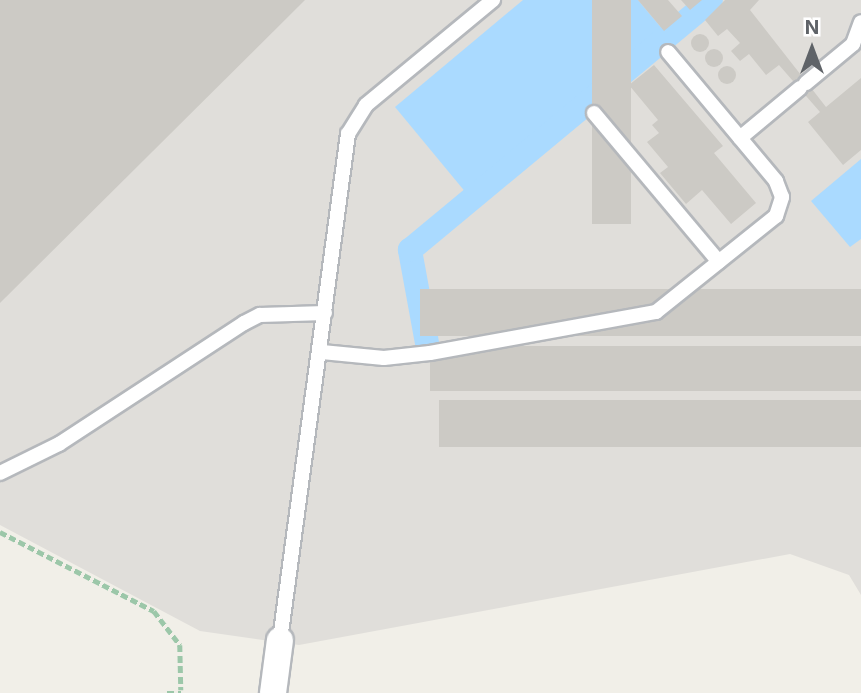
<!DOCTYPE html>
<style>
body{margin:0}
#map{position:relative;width:861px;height:693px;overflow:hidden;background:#f1efe8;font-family:Inter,sans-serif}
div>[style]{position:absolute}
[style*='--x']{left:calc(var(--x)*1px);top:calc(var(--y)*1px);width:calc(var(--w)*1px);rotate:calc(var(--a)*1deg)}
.industrial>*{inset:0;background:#e0deda}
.water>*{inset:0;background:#aadaff}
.canal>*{height:24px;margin:-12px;padding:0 12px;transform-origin:12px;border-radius:12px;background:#aadaff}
.building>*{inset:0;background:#cccac5;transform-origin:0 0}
.round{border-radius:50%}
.path>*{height:4.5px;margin-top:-2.25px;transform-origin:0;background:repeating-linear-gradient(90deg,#9cc7a9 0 7px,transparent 0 10.5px)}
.roads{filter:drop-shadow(2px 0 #b5b8bc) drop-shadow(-2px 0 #b5b8bc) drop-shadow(0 2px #b5b8bc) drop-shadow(0 -2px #b5b8bc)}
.service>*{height:14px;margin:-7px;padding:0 7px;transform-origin:7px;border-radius:7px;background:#fff}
.minor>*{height:26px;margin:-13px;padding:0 13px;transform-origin:13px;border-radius:13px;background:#fff}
span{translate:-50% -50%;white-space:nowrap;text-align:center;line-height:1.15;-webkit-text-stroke:6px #fff;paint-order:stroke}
.north{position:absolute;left:777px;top:14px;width:70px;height:70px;-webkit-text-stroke:5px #fff;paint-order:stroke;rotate:0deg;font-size:19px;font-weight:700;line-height:28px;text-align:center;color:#5f6368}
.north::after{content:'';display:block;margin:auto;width:24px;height:32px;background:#5f6368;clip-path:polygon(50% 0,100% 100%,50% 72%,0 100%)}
</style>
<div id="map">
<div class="industrial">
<i style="clip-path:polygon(0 0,861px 0,861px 595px,849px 575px,790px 554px,299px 645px,200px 631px,0 525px)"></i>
</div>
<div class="water">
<i style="clip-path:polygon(523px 0,638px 0,664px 31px,467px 194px,395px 107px)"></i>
<i style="clip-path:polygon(861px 159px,861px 239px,850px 247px,811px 201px)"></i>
</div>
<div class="canal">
<i style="--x:427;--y:343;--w:95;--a:-100.4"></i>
<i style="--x:410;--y:250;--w:391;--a:-39.7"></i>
</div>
<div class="building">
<i style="clip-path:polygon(0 0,305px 0,0 303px)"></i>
<i style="left:592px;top:0;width:39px;height:224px"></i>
<i style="clip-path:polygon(638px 0,668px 0,682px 16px,664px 31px)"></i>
<i style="clip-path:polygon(681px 0,702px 0,690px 10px)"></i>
<i style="clip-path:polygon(725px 0,759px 0,750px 10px,826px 107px,861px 78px,861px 150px,843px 165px,808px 122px,820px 112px,779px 65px,766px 75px,749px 54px,740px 61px,731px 51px,740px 43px,727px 29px,718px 36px,705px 20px)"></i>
<i class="round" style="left:691px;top:34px;width:18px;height:18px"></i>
<i class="round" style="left:705px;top:49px;width:18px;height:18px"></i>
<i style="clip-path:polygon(654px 65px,723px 146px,714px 153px,756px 203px,731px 224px,702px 190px,686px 204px,660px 173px,668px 167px,647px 142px,659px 133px,652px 125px,658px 120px,629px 85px)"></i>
<i class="round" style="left:718px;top:66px;width:18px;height:18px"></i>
<i style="left:861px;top:289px;width:47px;height:441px;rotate:90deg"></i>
<i style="left:861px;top:346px;width:45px;height:431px;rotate:90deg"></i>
<i style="left:861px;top:400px;width:47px;height:422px;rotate:90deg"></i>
</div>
<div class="path">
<i style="--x:0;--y:532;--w:173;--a:27.2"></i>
<i style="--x:154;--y:611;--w:43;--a:52.6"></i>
<i style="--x:180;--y:645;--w:45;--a:88.7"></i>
<i style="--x:167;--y:693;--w:14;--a:0"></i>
</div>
<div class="roads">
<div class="service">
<i style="--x:806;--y:83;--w:61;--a:-39.7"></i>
<i style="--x:853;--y:44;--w:23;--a:-70"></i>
<i style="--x:594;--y:113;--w:194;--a:50"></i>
<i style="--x:740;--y:138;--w:78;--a:-39.8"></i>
<i style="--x:322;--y:352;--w:62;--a:5.5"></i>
<i style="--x:384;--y:358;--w:46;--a:-6.2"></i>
<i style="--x:430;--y:353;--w:230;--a:-10.3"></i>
<i style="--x:656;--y:312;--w:154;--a:-38.7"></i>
<i style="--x:776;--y:216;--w:20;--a:-72"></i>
<i style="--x:782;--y:197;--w:17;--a:-111"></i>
<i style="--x:776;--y:181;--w:168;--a:-129.9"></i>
<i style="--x:0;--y:473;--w:66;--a:-26.2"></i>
<i style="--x:59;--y:444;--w:221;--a:-33.2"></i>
<i style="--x:244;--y:323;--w:18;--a:-27"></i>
<i style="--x:260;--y:315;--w:65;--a:-1.8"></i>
<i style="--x:280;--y:640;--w:511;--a:-82.35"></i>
<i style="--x:348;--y:134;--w:34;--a:-58"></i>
<i style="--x:366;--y:105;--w:165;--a:-39.6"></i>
</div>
<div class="minor">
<i style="--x:273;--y:693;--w:53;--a:-82.5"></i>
</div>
</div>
<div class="north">N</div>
</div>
